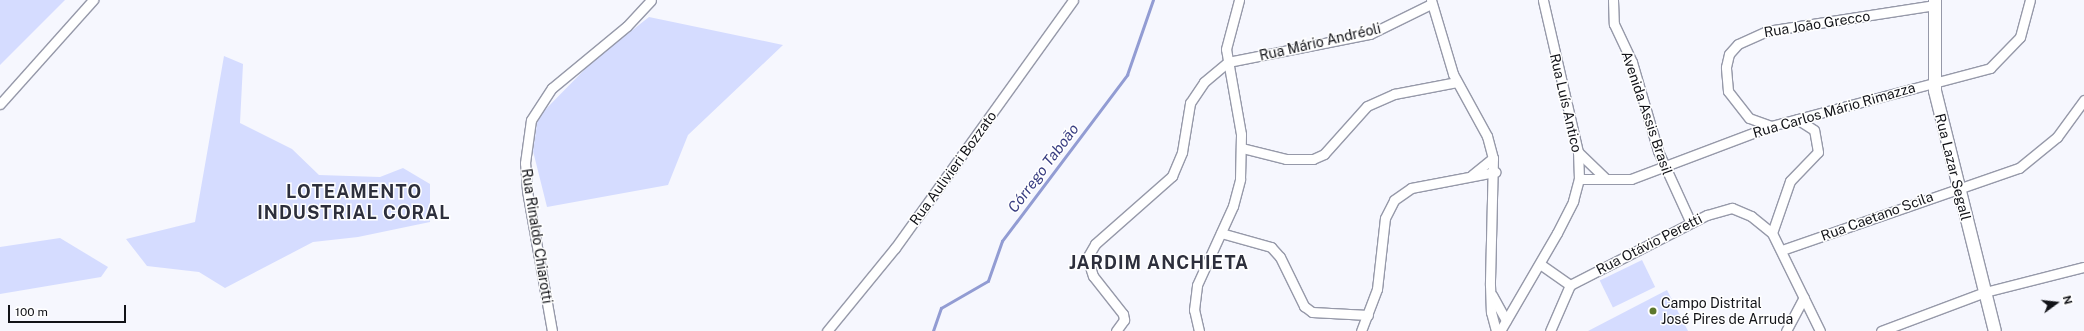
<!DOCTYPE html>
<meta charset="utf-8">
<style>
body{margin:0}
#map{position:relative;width:2084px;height:331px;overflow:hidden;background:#f6f7fe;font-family:"Public Sans",sans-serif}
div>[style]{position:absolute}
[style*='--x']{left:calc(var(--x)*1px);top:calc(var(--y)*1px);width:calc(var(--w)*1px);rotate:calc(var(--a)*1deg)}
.green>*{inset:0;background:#d5dcff;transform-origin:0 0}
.stream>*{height:2.5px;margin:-1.25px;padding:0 1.25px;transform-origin:1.25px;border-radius:1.25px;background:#929cd3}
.roads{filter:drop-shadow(1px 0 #9699a9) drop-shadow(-1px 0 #9699a9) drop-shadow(0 1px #9699a9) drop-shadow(0 -1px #9699a9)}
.minor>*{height:9px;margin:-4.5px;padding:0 4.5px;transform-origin:4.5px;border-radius:4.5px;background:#fff}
.tertiary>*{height:12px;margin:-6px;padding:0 6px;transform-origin:6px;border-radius:6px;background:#fff}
.dots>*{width:11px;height:11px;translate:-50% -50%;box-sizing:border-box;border:2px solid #fff;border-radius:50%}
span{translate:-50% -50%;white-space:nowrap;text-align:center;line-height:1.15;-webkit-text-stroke:3px #fff;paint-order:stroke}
.street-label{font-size:14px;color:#121318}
.poi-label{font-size:14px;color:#121318}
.left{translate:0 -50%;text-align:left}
.water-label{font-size:15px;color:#383d81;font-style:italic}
.district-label{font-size:18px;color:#2d2f3c;font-weight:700;letter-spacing:1px}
.north{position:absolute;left:2036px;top:283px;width:40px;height:40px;-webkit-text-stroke:3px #fff;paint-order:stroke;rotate:75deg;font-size:11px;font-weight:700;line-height:16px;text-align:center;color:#121318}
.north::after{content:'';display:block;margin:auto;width:14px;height:18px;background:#121318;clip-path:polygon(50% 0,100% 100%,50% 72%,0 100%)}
.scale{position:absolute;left:8px;top:305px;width:118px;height:18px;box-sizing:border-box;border:2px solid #121318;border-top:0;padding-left:5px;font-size:12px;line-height:14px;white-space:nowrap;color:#121318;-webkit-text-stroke:3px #fff;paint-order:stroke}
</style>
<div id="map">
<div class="green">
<i style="clip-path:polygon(0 0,65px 0,0 65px)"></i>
<i style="clip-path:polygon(649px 17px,783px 45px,688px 135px,668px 185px,547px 207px,533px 151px,538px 117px,592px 62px)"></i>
<i style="clip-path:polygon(224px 56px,243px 64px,240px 123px,292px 149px,319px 175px,380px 177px,403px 168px,430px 184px,430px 222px,358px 237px,313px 242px,225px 288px,199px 272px,147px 266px,126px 239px,195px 222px)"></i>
<i style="clip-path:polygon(60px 238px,108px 267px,101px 277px,0 294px,0 247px)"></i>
<i style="left:1642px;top:260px;width:30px;height:47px;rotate:64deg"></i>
<i style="clip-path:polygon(1667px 290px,1688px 331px,1588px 331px)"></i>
</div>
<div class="stream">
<i style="--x:933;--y:331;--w:24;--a:-71"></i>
<i style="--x:941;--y:308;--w:54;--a:-29.9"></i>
<i style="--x:988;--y:281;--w:42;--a:-70.7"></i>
<i style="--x:1002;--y:241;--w:208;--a:-53"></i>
<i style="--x:1127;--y:75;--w:79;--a:-70.9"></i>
</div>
<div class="roads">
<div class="minor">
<i style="--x:1431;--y:0;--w:77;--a:73.4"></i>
<i style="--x:1453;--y:74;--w:71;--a:61.3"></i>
<i style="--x:1487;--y:136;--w:23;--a:75"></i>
<i style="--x:1493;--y:158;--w:127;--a:91.4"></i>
<i style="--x:1490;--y:285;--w:27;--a:88"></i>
<i style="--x:1491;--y:312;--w:20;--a:75"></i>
<i style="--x:1613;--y:0;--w:24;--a:88"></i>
<i style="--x:1614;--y:24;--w:42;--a:64.7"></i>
<i style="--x:1632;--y:62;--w:93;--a:73.7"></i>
<i style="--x:1658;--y:151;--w:79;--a:65.4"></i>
<i style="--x:0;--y:104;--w:140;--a:-48.2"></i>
<i style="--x:1771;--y:126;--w:23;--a:-160"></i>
<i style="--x:1749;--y:118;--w:34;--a:-128"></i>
<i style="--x:1728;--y:91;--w:24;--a:-95"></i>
<i style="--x:1726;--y:67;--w:13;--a:-77"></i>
<i style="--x:1729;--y:54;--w:13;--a:-48"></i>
<i style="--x:1738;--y:44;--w:32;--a:-24"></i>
<i style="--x:1767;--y:31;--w:170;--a:-8.8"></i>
<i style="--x:1242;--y:148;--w:45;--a:14"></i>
<i style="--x:1286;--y:159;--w:27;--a:0"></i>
<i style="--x:1313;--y:159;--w:12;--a:-24"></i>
<i style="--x:1324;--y:154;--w:64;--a:-48.1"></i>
<i style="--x:1367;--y:106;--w:30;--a:-24"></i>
<i style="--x:1394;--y:94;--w:64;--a:-10.8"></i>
<i style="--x:1578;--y:152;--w:39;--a:44"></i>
<i style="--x:1472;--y:175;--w:27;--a:-39"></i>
<i style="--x:1579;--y:179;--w:52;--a:0"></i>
<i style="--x:1631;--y:179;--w:150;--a:-20.7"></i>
<i style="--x:1771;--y:126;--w:227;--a:-14.8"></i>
<i style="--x:1990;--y:68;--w:43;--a:-45.9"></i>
<i style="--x:2020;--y:37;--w:38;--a:-75"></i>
<i style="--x:1221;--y:233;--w:52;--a:15.6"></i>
<i style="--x:1271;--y:247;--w:13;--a:48"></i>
<i style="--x:1280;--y:257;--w:55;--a:63.9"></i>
<i style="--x:1304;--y:306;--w:10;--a:37"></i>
<i style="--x:1312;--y:312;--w:56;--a:3.1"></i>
<i style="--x:1772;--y:233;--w:55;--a:-70.9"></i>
<i style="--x:1790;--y:181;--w:40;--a:-46"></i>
<i style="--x:1818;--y:152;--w:22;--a:-100"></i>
<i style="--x:1814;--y:130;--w:20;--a:-147"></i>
<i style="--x:1782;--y:250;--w:251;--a:-19.1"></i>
<i style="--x:2019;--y:168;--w:49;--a:-39.2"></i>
<i style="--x:2057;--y:137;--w:46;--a:-53.9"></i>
<i style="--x:1540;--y:264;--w:37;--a:35"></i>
<i style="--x:1492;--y:295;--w:29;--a:61"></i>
<i style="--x:552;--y:331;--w:143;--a:-100.1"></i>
<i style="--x:527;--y:190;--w:27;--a:-94"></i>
<i style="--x:525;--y:163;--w:43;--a:-82.1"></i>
<i style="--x:531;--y:120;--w:38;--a:-57"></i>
<i style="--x:552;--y:88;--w:97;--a:-39.6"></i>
<i style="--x:627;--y:26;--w:35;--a:-47"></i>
<i style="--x:827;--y:331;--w:107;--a:-50.7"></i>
<i style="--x:895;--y:248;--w:305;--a:-54.3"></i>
<i style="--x:1116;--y:331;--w:14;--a:-54"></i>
<i style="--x:1124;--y:320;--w:6;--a:-99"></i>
<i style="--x:1123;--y:314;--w:48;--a:-128.3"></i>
<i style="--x:1093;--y:276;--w:19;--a:-108"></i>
<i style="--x:1087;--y:258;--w:16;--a:-60"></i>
<i style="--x:1095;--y:244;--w:103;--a:-41.4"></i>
<i style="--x:1172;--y:176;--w:26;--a:-67"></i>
<i style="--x:1182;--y:152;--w:50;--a:-80.7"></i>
<i style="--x:1190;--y:103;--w:25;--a:-56"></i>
<i style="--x:1204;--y:82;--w:31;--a:-40"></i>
<i style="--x:1228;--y:62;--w:145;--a:-11.2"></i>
<i style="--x:1370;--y:34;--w:68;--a:-26.2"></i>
<i style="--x:1199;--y:331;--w:22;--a:-103"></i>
<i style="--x:1194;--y:310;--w:25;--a:-83"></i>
<i style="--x:1197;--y:285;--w:87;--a:-65.5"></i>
<i style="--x:1233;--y:206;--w:28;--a:-75"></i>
<i style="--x:1240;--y:179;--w:45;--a:-88.7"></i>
<i style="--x:1241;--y:134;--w:86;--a:-100"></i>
<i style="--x:1226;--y:49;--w:51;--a:-75.1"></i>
<i style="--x:1361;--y:331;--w:45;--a:-69.1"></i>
<i style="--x:1377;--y:289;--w:71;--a:-83.6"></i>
<i style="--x:1385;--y:218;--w:20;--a:-63"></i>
<i style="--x:1394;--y:200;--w:21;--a:-35"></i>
<i style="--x:1411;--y:188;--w:86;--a:-10.8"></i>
<i style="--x:1500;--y:331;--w:113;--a:-59.8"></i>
<i style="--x:1557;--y:233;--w:36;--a:-63"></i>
<i style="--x:1573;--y:201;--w:23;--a:-75"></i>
<i style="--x:1579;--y:179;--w:27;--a:-92"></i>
<i style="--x:1578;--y:152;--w:156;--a:-103"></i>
<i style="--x:1550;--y:331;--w:50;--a:-66.5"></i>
<i style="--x:1570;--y:285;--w:154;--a:-27.1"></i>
<i style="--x:1707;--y:215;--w:26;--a:-16"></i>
<i style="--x:1732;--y:208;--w:21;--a:23"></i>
<i style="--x:1751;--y:216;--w:27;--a:39"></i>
<i style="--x:1772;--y:233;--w:109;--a:63.9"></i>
<i style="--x:1786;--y:331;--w:38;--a:-62"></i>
<i style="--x:1881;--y:331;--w:111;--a:-20.6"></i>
<i style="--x:1985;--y:292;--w:102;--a:-14.2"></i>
</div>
<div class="tertiary">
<i style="--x:1935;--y:0;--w:91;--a:90"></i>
<i style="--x:1935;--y:91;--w:247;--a:76"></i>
</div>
</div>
<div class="dots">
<i style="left:1653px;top:311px;background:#5d782c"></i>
</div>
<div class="street-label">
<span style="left:1817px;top:24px;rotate:-9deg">Rua João Grecco</span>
<span style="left:1320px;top:42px;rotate:-13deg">Rua Mário Andréoli</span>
<span style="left:1566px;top:103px;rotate:77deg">Rua Luís Antico</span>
<span style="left:1834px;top:110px;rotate:-16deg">Rua Carlos Mário Rimazza</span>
<span style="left:1647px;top:113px;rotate:71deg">Avenida Assis Brasil</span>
<span style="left:1953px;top:167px;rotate:76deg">Rua Lazar Segall</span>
<span style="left:953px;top:168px;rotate:-54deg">Rua Aulivieri Bozzato</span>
<span style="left:1877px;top:216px;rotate:-20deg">Rua Caetano Scila</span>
<span style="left:537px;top:236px;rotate:81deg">Rua Rinaldo Chiarotti</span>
<span style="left:1649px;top:244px;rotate:-27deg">Rua Otávio Peretti</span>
</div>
<div class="poi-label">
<span class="left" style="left:1661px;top:311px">Campo Distrital<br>José Pires de Arruda</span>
</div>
<div class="water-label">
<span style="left:1043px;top:168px;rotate:-53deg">Córrego Taboão</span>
</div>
<div class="district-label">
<span style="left:354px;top:203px">LOTEAMENTO<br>INDUSTRIAL CORAL</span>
<span style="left:1159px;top:263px">JARDIM ANCHIETA</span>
</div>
<div class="north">N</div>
<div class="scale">100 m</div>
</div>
